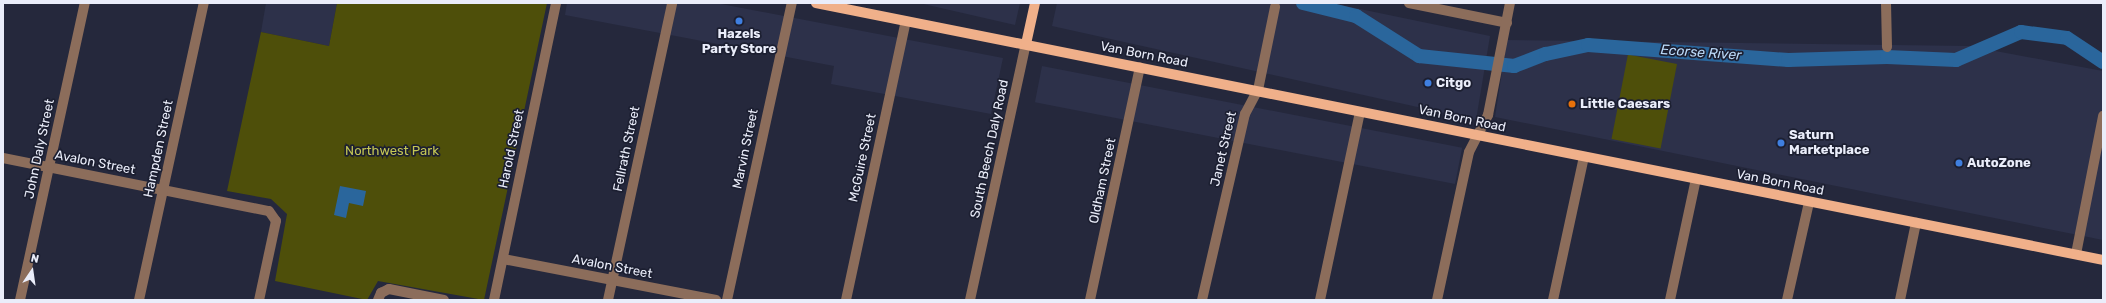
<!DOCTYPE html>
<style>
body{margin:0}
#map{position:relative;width:2106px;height:303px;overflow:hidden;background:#25283c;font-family:Rubik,sans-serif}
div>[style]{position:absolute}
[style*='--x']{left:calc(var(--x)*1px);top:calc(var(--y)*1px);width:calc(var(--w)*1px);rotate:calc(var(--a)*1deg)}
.built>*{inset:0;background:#2d314a;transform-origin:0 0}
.green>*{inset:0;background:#4e4f0a;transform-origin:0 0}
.water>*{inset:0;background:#2a669c}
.river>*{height:14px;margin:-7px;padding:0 7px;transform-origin:7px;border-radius:7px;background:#2a669c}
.minor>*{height:10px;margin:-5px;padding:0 5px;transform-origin:5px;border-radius:5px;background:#8c6d5b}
.major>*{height:10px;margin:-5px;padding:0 5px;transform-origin:5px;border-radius:5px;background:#f0b08a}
.dots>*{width:11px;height:11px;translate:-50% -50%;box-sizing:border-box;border:2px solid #1c1f31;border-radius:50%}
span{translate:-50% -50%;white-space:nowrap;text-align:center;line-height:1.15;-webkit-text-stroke:3.5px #1c1f31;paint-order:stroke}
.poi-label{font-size:13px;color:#eaedfa;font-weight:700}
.left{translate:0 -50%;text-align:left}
.street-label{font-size:13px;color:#eaedfa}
.park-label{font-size:13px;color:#c5c755}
.water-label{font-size:14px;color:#bcdbfa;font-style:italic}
.frame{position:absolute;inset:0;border:4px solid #eaedfa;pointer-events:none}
.north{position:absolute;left:12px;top:251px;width:40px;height:40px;-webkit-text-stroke:3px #1c1f31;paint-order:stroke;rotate:13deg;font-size:11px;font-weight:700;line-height:16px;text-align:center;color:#eaedfa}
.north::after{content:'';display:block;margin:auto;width:14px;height:18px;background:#eaedfa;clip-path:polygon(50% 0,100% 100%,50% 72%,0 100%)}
</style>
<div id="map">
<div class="built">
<i style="clip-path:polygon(266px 3px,337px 3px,329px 46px,261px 32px)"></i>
<i style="clip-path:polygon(567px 3px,716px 3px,1003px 58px,991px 114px,831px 84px,834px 66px,565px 15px)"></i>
<i style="clip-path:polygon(919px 3px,1020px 3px,1015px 25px)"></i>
<i style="clip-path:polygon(1057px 3px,1331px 3px,1490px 36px,1476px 120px,1052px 26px)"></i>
<i style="clip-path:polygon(1507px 40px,1969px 46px,2103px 71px,2103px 240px,1495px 117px)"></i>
<i style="left:1042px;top:66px;width:428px;height:37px;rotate:11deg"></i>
</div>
<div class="green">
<i style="clip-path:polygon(337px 3px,547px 3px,484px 300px,378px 281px,367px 300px,275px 281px,287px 214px,271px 199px,227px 191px,261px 32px,329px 46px)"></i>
<i style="left:1677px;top:64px;width:86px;height:50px;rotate:101deg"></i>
</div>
<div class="water">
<i style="clip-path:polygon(340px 186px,366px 191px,363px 206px,349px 203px,346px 218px,334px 215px)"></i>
</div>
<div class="river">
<i style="--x:1303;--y:3;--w:55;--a:13.8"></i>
<i style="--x:1356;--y:16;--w:75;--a:32.4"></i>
<i style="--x:1419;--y:56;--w:96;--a:6"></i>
<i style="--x:1514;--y:66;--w:34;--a:-21"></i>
<i style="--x:1546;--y:54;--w:43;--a:-12.1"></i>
<i style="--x:1588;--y:45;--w:201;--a:4.3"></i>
<i style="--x:1788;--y:60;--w:99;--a:-1.7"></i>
<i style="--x:1887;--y:57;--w:69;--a:2.5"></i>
<i style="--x:1956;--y:60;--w:71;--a:-23.3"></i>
<i style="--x:2021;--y:32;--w:46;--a:7.4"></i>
<i style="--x:2067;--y:38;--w:43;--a:33.7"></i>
</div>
<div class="minor">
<i style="--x:1409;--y:3;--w:100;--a:11.5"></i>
<i style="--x:1886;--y:3;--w:44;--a:88.7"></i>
<i style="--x:3;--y:158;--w:271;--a:11.3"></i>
<i style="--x:269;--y:211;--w:12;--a:55"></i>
<i style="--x:276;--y:221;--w:81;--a:102.1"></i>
<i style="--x:2076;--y:254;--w:141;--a:-78.9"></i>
<i style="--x:503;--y:259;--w:217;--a:10.9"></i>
<i style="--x:20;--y:300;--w:304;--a:-77.7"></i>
<i style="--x:139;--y:300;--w:304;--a:-77.7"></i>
<i style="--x:378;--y:300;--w:8;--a:-67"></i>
<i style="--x:381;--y:293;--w:9;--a:-27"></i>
<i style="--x:389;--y:289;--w:56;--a:11.3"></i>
<i style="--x:494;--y:300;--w:303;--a:-78.2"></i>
<i style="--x:608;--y:300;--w:304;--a:-77.8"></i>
<i style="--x:727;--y:300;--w:304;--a:-77.7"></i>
<i style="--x:846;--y:300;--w:285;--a:-77.9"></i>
<i style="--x:970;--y:300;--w:262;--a:-77.7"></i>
<i style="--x:1090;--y:300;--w:238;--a:-77.9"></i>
<i style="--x:1202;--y:300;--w:191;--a:-77"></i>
<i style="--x:1245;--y:114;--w:27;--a:-62"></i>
<i style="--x:1258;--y:90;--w:85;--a:-78.4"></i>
<i style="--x:1320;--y:300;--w:192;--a:-78"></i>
<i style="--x:1437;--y:300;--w:151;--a:-77.8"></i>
<i style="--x:1469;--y:152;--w:42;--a:-62.8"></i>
<i style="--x:1488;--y:115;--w:114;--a:-78.9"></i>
<i style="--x:1553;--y:300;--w:146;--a:-77.8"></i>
<i style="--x:1670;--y:300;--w:124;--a:-77.9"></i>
<i style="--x:1787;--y:300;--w:100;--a:-77.3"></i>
<i style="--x:1900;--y:300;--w:79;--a:-78.3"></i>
</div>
<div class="major">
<i style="--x:816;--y:3;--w:1312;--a:11.29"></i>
<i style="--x:1026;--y:44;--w:42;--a:-77.6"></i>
</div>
<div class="dots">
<i style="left:739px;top:21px;background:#3f7fe0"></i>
<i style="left:1428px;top:83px;background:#3f7fe0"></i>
<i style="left:1572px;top:104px;background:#e8710a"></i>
<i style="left:1781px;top:143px;background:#3f7fe0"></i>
<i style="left:1959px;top:163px;background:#3f7fe0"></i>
</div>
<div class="poi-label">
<span style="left:739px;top:42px">Hazels<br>Party Store</span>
<span class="left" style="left:1436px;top:83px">Citgo</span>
<span class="left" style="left:1580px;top:104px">Little Caesars</span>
<span class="left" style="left:1789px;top:143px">Saturn<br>Marketplace</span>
<span class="left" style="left:1967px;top:163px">AutoZone</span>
</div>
<div class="street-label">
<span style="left:1144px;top:55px;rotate:11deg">Van Born Road</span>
<span style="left:1462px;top:119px;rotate:12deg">Van Born Road</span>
<span style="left:40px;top:149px;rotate:-78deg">John Daly Street</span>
<span style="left:159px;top:149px;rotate:-78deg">Hampden Street</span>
<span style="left:512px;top:149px;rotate:-78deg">Harold Street</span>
<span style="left:627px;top:149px;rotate:-78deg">Fellrath Street</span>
<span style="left:746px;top:149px;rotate:-78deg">Marvin Street</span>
<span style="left:990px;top:149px;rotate:-78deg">South Beech Daly Road</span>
<span style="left:1224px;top:149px;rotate:-77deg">Janet Street</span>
<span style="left:863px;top:158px;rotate:-78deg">McGuire Street</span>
<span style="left:95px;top:163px;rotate:11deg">Avalon Street</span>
<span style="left:1103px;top:181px;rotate:-78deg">Oldham Street</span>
<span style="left:1780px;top:183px;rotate:11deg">Van Born Road</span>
<span style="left:612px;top:267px;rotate:11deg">Avalon Street</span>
</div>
<div class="park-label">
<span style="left:392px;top:151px">Northwest Park</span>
</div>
<div class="water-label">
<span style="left:1701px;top:53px;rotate:4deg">Ecorse River</span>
</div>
<div class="frame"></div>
<div class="north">N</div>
</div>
